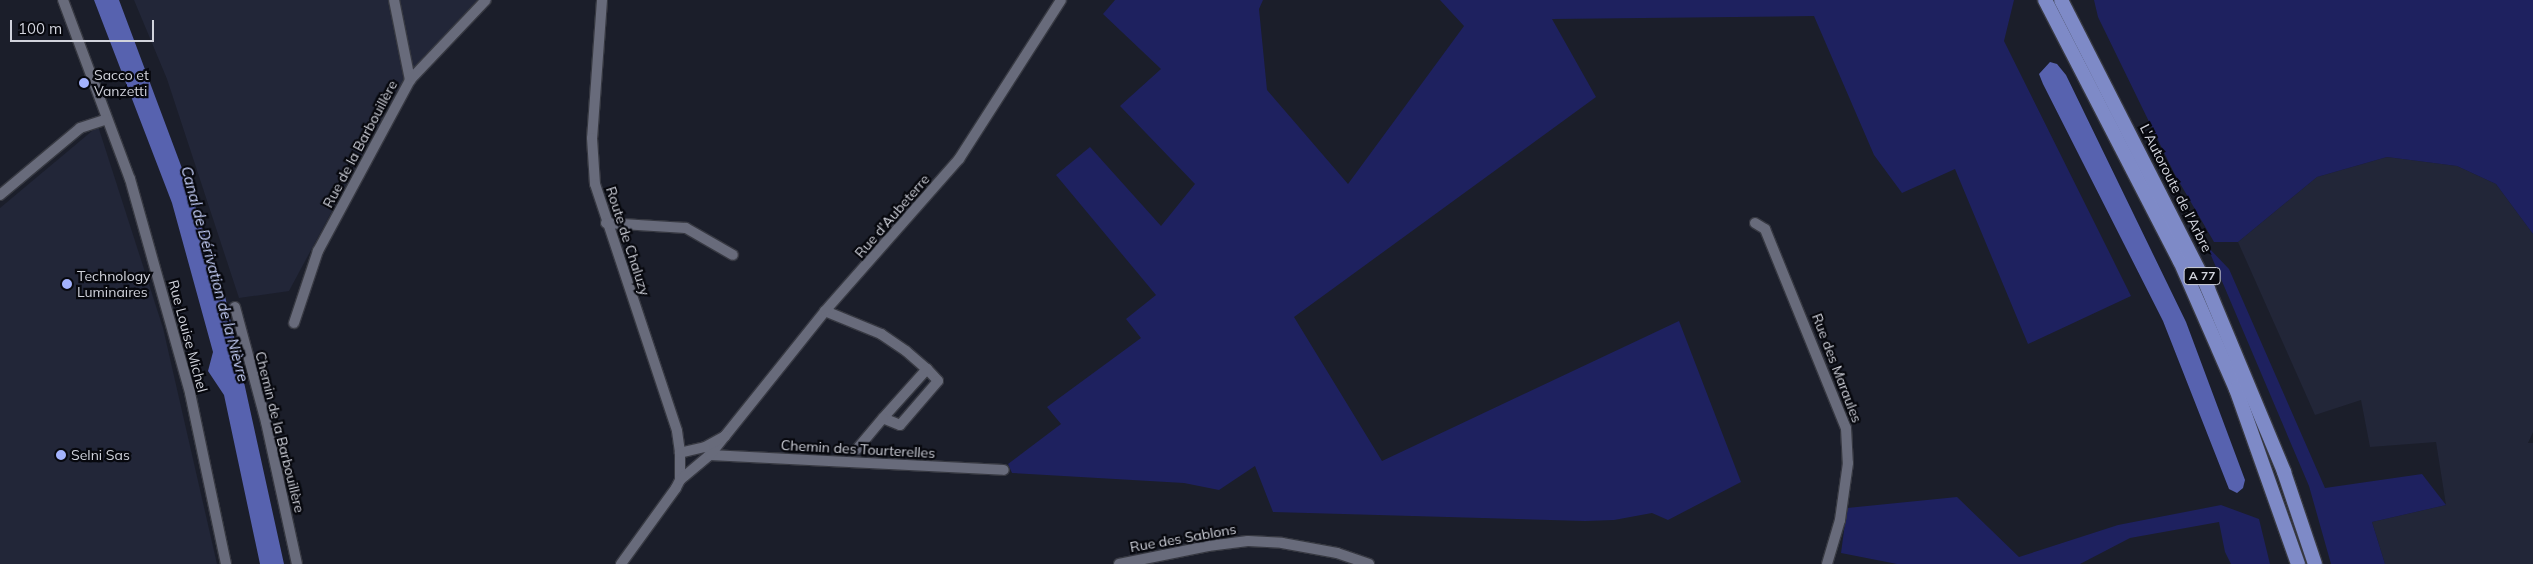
<!DOCTYPE html>
<meta charset="utf-8">
<style>
body{margin:0}
#map{position:relative;width:2533px;height:564px;overflow:hidden;background:#1b1e2a;font-family:Mulish,sans-serif}
div>[style]{position:absolute}
[style*='--x']{left:calc(var(--x)*1px);top:calc(var(--y)*1px);width:calc(var(--w)*1px);rotate:calc(var(--a)*1deg)}
.built>*{inset:0;background:#222638}
.green>*{inset:0;background:#1e215f}
.water>*{inset:0;background:#5762af}
.roads{filter:drop-shadow(1px 0 #373942) drop-shadow(-1px 0 #373942) drop-shadow(0 1px #373942) drop-shadow(0 -1px #373942)}
.minor>*{height:10px;margin:-5px;padding:0 5px;transform-origin:5px;border-radius:5px;background:#686b7b}
.highway>*{height:14px;margin:-7px;padding:0 7px;transform-origin:7px;border-radius:7px;background:#7e8ac7}
.dots>*{width:14px;height:14px;translate:-50% -50%;box-sizing:border-box;border:2px solid #07080e;border-radius:50%}
span{translate:-50% -50%;white-space:nowrap;text-align:center;line-height:1.15;-webkit-text-stroke:4.5px #07080e;paint-order:stroke}
.shield-label span{padding:1px 4px;background:#07080e;border:1px solid;border-radius:4px;-webkit-text-stroke-width:0}
.shield-label{font-size:12px;color:#d1d3dc;font-weight:700}
.poi-label{font-size:14px;color:#d1d3dc}
.left{translate:0 -50%;text-align:left}
.street-label{font-size:14px;color:#d1d3dc}
.water-label{font-size:15px;color:#c9d3fd;font-style:italic}
.scale{position:absolute;left:10px;top:20px;width:144px;height:22px;box-sizing:border-box;border:2px solid #d1d3dc;border-top:0;padding-left:6px;font-size:15px;line-height:18px;white-space:nowrap;color:#d1d3dc;-webkit-text-stroke:4px #07080e;paint-order:stroke}
</style>
<div id="map">
<div class="built">
<i style="clip-path:polygon(134px 0,481px 0,423px 57px,369px 142px,289px 291px,239px 298px,167px 79px)"></i>
<i style="clip-path:polygon(98px 126px,163px 328px,217px 564px,0 564px,0 208px)"></i>
<i style="clip-path:polygon(2387px 157px,2457px 166px,2496px 184px,2533px 234px,2533px 432px,2528px 443px,2533px 443px,2533px 564px,2385px 564px,2372px 522px,2446px 505px,2436px 442px,2370px 447px,2361px 400px,2315px 415px,2238px 242px,2317px 177px)"></i>
</div>
<div class="green">
<i style="clip-path:polygon(1115px 0,1263px 0,1259px 9px,1267px 90px,1348px 184px,1464px 26px,1440px 0,2014px 0,2004px 41px,2131px 296px,2028px 344px,1955px 169px,1902px 193px,1874px 155px,1814px 16px,1552px 19px,1596px 97px,1294px 317px,1382px 461px,1679px 321px,1741px 482px,1668px 520px,1652px 513px,1614px 520px,1585px 521px,1273px 512px,1255px 466px,1219px 490px,1184px 483px,1012px 473px,1008px 464px,1061px 424px,1047px 407px,1141px 338px,1126px 319px,1156px 295px,1056px 175px,1090px 147px,1161px 226px,1195px 184px,1120px 106px,1161px 69px,1103px 14px)"></i>
<i style="clip-path:polygon(2094px 0,2533px 0,2533px 234px,2496px 184px,2457px 166px,2387px 157px,2317px 177px,2238px 242px,2214px 242px,2174px 173px,2098px 17px)"></i>
<i style="clip-path:polygon(2207px 246px,2229px 269px,2325px 488px,2422px 474px,2446px 505px,2372px 522px,2385px 564px,2331px 564px,2309px 486px)"></i>
<i style="clip-path:polygon(1957px 497px,2019px 557px,2118px 525px,2221px 505px,2259px 519px,2270px 564px,2231px 564px,2225px 552px,2219px 522px,2130px 538px,2080px 564px,1897px 564px,1841px 553px,1847px 508px)"></i>
</div>
<div class="water">
<i style="clip-path:polygon(94px 0,119px 0,189px 187px,225px 296px,284px 564px,260px 564px,224px 395px,208px 371px,213px 352px,172px 203px)"></i>
<i style="clip-path:polygon(2050px 62px,2057px 64px,2066px 75px,2186px 322px,2245px 480px,2243px 488px,2237px 493px,2229px 489px,2163px 321px,2043px 84px,2039px 74px)"></i>
</div>
<div class="roads">
<div class="minor">
<i style="--x:63;--y:0;--w:191;--a:69.5"></i>
<i style="--x:130;--y:179;--w:222;--a:74.3"></i>
<i style="--x:190;--y:393;--w:175;--a:78.1"></i>
<i style="--x:394;--y:0;--w:82;--a:78.7"></i>
<i style="--x:602;--y:0;--w:138;--a:94.1"></i>
<i style="--x:592;--y:138;--w:46;--a:86.3"></i>
<i style="--x:595;--y:184;--w:260;--a:71.6"></i>
<i style="--x:677;--y:431;--w:22;--a:82"></i>
<i style="--x:680;--y:453;--w:27;--a:90"></i>
<i style="--x:680;--y:480;--w:9;--a:117"></i>
<i style="--x:676;--y:488;--w:94;--a:125.9"></i>
<i style="--x:0;--y:195;--w:104;--a:-39.9"></i>
<i style="--x:80;--y:128;--w:28;--a:-18"></i>
<i style="--x:606;--y:223;--w:80;--a:3.6"></i>
<i style="--x:686;--y:228;--w:54;--a:29.9"></i>
<i style="--x:1755;--y:223;--w:12;--a:31"></i>
<i style="--x:1765;--y:229;--w:215;--a:67.9"></i>
<i style="--x:1846;--y:428;--w:35;--a:87"></i>
<i style="--x:1848;--y:463;--w:58;--a:98"></i>
<i style="--x:1840;--y:520;--w:46;--a:106.5"></i>
<i style="--x:235;--y:307;--w:119;--a:74.9"></i>
<i style="--x:266;--y:422;--w:145;--a:77.7"></i>
<i style="--x:825;--y:311;--w:61;--a:22.3"></i>
<i style="--x:881;--y:334;--w:30;--a:34"></i>
<i style="--x:906;--y:351;--w:28;--a:41"></i>
<i style="--x:927;--y:369;--w:16;--a:47"></i>
<i style="--x:938;--y:381;--w:58;--a:130.8"></i>
<i style="--x:900;--y:425;--w:18;--a:-158"></i>
<i style="--x:883;--y:418;--w:66;--a:-48.1"></i>
<i style="--x:294;--y:323;--w:76;--a:-71.6"></i>
<i style="--x:318;--y:251;--w:194;--a:-61.7"></i>
<i style="--x:410;--y:80;--w:110;--a:-46.5"></i>
<i style="--x:725;--y:436;--w:160;--a:-51.3"></i>
<i style="--x:825;--y:311;--w:203;--a:-48.6"></i>
<i style="--x:959;--y:159;--w:189;--a:-57.3"></i>
<i style="--x:857;--y:449;--w:40;--a:-50"></i>
<i style="--x:710;--y:455;--w:294;--a:2.9"></i>
<i style="--x:680;--y:480;--w:39;--a:-40"></i>
<i style="--x:710;--y:455;--w:24;--a:-52"></i>
<i style="--x:725;--y:436;--w:23;--a:151"></i>
<i style="--x:705;--y:447;--w:26;--a:167"></i>
<i style="--x:1119;--y:564;--w:91;--a:-11.4"></i>
<i style="--x:1208;--y:546;--w:40;--a:-7.1"></i>
<i style="--x:1248;--y:541;--w:34;--a:3"></i>
<i style="--x:1282;--y:543;--w:56;--a:10.3"></i>
<i style="--x:1337;--y:553;--w:34;--a:19"></i>
</div>
<div class="highway">
<i style="--x:2045;--y:0;--w:294;--a:62.7"></i>
<i style="--x:2180;--y:261;--w:140;--a:66.4"></i>
<i style="--x:2236;--y:389;--w:186;--a:70.5"></i>
<i style="--x:2061;--y:0;--w:324;--a:63"></i>
<i style="--x:2208;--y:289;--w:198;--a:67.4"></i>
<i style="--x:2284;--y:472;--w:97;--a:71.4"></i>
</div>
</div>
<div class="dots">
<i style="left:84px;top:83px;background:#a3b2fd"></i>
<i style="left:67px;top:284px;background:#a3b2fd"></i>
<i style="left:61px;top:455px;background:#a3b2fd"></i>
</div>
<div class="shield-label">
<span style="left:2202px;top:276px">A 77</span>
</div>
<div class="poi-label">
<span class="left" style="left:94px;top:83px">Sacco et<br>Vanzetti</span>
<span class="left" style="left:77px;top:284px">Technology<br>Luminaires</span>
<span class="left" style="left:71px;top:455px">Selni Sas</span>
</div>
<div class="street-label">
<span style="left:360px;top:144px;rotate:-62deg">Rue de la Barbouillère</span>
<span style="left:2176px;top:188px;rotate:63deg">L'Autoroute de l'Arbre</span>
<span style="left:892px;top:216px;rotate:-49deg">Rue d'Aubeterre</span>
<span style="left:628px;top:241px;rotate:72deg">Route de Chaluzy</span>
<span style="left:188px;top:336px;rotate:75deg">Rue Louise Michel</span>
<span style="left:1837px;top:368px;rotate:69deg">Rue des Maraules</span>
<span style="left:280px;top:432px;rotate:76deg">Chemin de la Barbouillère</span>
<span style="left:858px;top:449px;rotate:3deg">Chemin des Tourterelles</span>
<span style="left:1183px;top:538px;rotate:-10deg">Rue des Sablons</span>
</div>
<div class="water-label">
<span style="left:215px;top:274px;rotate:75deg">Canal de Dérivation de la Nièvre</span>
</div>
<div class="scale">100 m</div>
</div>
